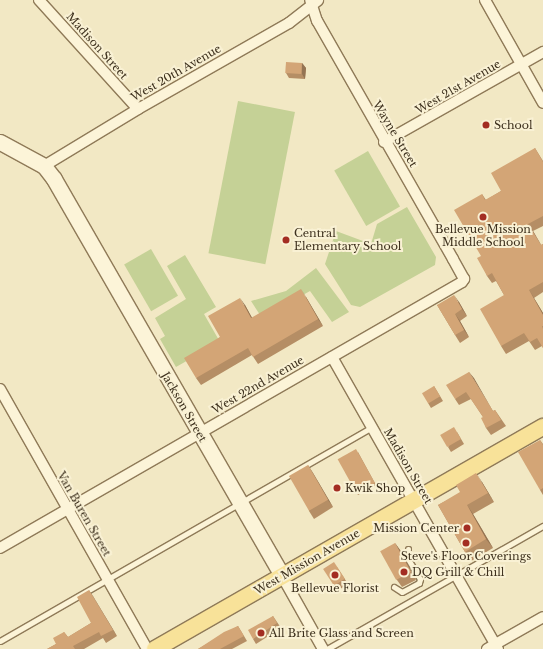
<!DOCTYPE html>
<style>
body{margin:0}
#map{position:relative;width:543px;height:649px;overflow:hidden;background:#f2e8c4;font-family:"Libre Baskerville",serif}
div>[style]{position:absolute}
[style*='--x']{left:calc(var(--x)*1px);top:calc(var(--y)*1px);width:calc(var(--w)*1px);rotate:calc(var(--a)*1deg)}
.green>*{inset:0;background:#c5d196;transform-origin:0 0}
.roads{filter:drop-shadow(1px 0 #8f7a58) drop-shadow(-1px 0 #8f7a58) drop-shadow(0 1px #8f7a58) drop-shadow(0 -1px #8f7a58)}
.lane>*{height:5px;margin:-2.5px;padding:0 2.5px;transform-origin:2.5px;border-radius:2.5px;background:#fcf4d8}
.street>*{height:10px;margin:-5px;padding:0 5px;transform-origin:5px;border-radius:5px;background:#fcf4d8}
.secondary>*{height:15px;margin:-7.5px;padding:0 7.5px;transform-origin:7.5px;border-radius:7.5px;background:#fcf4d8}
.primary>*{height:16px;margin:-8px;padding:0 8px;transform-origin:8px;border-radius:8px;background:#f8e299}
.wall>*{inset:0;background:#b58e65}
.shaded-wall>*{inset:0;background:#947453}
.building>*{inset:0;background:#d3a576;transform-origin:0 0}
.dots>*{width:11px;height:11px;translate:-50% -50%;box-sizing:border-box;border:2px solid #f9f1d4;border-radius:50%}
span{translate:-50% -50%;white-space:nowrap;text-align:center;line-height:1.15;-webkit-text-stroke:4px #f9f1d4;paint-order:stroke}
.street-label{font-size:11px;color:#3d301d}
.poi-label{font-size:11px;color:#3d301d}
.left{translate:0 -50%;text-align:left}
.right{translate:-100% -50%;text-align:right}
</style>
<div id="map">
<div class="green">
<i style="left:238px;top:101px;width:58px;height:155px;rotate:11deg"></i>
<i style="left:368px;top:151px;width:64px;height:39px;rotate:60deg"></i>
<i style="clip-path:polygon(407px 207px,436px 257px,435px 265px,360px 307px,351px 305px,325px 264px,336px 231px,371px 244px,377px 224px)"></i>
<i style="left:151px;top:249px;width:54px;height:31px;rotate:60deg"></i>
<i style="clip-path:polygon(185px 255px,216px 307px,204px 314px,220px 342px,176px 367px,160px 339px,165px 336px,155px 318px,186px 299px,167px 266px)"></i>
<i style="clip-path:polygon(316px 268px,349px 312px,332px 322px,310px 291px,262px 318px,251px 301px,286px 291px)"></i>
</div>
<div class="roads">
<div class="lane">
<i style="--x:394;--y:587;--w:9;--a:32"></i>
<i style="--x:402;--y:592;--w:19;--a:-28"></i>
<i style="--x:419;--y:583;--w:4;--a:-76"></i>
<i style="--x:420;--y:579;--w:26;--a:-121"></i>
<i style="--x:407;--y:557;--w:8;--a:-83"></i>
<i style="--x:0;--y:641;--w:429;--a:-29.9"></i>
<i style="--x:327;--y:649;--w:249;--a:-29.7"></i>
</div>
<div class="street">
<i style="--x:39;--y:0;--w:147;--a:47.8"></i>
<i style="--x:485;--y:0;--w:118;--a:60.6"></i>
<i style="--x:384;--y:142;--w:183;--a:-29.5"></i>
<i style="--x:44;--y:166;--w:110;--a:-31.2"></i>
<i style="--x:138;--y:109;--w:174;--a:-29.7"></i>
<i style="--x:289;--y:23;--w:37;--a:-38"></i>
<i style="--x:332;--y:357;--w:336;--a:60.4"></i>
<i style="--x:0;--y:389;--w:299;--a:60.5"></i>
<i style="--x:0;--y:548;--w:533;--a:-29.93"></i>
<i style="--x:462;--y:282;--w:4;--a:-56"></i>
<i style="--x:464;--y:279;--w:23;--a:-119"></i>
<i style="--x:453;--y:259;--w:274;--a:-119.7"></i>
<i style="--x:317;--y:21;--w:22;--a:-108"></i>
<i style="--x:282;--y:576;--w:84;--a:60.7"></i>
<i style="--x:487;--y:649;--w:64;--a:-29.7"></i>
</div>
<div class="secondary">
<i style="--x:0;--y:142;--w:50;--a:28.6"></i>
<i style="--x:44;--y:166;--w:16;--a:52"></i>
<i style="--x:54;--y:179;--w:458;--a:60.1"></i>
</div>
<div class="primary">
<i style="--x:155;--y:649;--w:447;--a:-29.8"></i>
</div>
</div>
<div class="wall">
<i style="clip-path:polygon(302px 63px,306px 68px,305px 79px,289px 78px,286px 73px)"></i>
<i style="clip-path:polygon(535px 148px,543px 161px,543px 226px,533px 231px,541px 245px,543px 244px,543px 292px,534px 298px,543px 313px,543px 348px,542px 346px,535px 350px,529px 341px,506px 354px,501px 346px,504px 295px,496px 281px,492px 283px,487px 276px,481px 256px,482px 194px,486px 200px,501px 191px)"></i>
<i style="clip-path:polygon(306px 297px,323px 326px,258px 364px,252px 355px,201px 385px,196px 378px,220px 337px,245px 305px,252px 318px)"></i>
<i style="clip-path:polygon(459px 302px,467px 316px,460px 321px,469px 337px,460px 343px,455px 335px,437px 305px)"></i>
<i style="clip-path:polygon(469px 372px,493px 411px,495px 410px,506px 426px,491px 435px,486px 428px,483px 417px,471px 399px,459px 405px,455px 399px)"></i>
<i style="clip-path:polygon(434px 386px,443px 401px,431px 408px,428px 403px)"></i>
<i style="clip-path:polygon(457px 432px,464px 444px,451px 452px,448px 447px)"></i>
<i style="clip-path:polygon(540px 440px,543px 444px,543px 495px,540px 490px)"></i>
<i style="clip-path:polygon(358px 452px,376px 485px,358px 495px,357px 493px)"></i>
<i style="clip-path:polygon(308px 465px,313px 473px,333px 507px,314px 519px,309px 511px)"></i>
<i style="clip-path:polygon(482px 482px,494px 502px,473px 514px,493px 548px,471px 561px,465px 552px,438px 505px)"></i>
<i style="clip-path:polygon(395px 543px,400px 550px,416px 580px,402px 587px,397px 580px)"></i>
<i style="clip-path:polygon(337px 567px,348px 584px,337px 591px,333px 586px)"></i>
<i style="clip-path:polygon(89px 590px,117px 636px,106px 643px,103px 638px,84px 649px,47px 649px,56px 644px,64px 632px,68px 637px,91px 623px)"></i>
<i style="clip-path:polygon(273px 616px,281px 628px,256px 644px,253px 639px)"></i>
<i style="clip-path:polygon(238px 626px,247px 641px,232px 649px,198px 649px)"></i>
</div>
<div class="shaded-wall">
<i style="clip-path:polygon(302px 63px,306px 68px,305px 79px,302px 74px)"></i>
<i style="clip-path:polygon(528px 224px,533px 231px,543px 248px,541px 245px)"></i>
<i style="clip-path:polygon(301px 289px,306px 297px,323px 326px,318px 319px)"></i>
<i style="clip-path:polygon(529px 290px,534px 298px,543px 313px,543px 315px)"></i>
<i style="clip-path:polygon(454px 295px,459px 302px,467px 316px,462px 309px)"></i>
<i style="clip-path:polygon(240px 298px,245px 305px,256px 325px,251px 318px)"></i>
<i style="clip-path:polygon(455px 314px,460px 321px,469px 337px,464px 330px)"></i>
<i style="clip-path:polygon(469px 372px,474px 378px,497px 418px,493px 411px)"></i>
<i style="clip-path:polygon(308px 465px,313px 473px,333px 507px,328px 500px)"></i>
<i style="clip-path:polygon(476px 473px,482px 482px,494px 502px,488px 493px)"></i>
<i style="clip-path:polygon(467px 505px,473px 514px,493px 548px,486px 539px)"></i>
<i style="clip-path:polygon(395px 543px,400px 550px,416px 580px,411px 572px)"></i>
<i style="clip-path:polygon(89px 590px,93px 596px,117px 636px,113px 630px)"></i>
</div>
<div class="building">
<i style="left:286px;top:62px;width:16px;height:11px;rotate:4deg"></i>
<i style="clip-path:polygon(535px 148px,543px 162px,543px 216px,528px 224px,541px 245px,543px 244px,543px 282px,529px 290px,543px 315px,543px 326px,542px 326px,543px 329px,543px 348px,537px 338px,530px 342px,524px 333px,501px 346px,480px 309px,504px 295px,492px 273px,487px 276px,477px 258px,481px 256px,454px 210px,482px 194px,485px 200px,501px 191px,491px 173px)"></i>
<i style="clip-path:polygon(301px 289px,318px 319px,253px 357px,248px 348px,196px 378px,184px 358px,220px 337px,208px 316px,240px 298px,251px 318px)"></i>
<i style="clip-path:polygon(454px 295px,462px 309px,455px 314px,464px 330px,455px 335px,437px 305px)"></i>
<i style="clip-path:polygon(469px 372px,493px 411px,495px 410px,501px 420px,486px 428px,481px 418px,483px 417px,466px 392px,455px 399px,446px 385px)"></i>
<i style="left:434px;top:386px;width:12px;height:14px;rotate:59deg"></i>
<i style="left:454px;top:427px;width:14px;height:16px;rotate:60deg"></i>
<i style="clip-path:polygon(540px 440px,543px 445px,543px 488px,540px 490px,518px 452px)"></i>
<i style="left:356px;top:449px;width:39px;height:21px;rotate:61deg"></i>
<i style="left:308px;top:465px;width:40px;height:22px;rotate:60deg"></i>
<i style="clip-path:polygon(476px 473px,488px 493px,467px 505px,486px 539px,465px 552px,438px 505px,460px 492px,456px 485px)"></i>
<i style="left:395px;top:543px;width:33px;height:17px;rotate:61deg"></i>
<i style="left:334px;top:562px;width:20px;height:13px;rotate:57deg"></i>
<i style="clip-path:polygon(89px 590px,113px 630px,101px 636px,99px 632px,73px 646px,75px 649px,47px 649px,56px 644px,53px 638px,64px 632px,68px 637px,91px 623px,77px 597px)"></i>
<i style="clip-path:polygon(273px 616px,277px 623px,253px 639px,248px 630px)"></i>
<i style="clip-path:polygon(238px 626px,244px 636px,220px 649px,198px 649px,224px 632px)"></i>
</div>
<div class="dots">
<i style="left:486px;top:125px;background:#a32d22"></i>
<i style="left:483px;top:217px;background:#a32d22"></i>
<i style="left:286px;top:240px;background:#a32d22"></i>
<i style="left:337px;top:488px;background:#a32d22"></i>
<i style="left:467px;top:528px;background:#a32d22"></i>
<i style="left:466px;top:543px;background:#a32d22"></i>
<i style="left:404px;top:572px;background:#a32d22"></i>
<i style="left:335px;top:575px;background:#a32d22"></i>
<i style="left:261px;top:633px;background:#a32d22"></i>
</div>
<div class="street-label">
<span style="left:97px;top:46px;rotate:48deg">Madison Street</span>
<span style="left:176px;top:73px;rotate:-30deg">West 20th Avenue</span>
<span style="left:458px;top:87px;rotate:-30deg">West 21st Avenue</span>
<span style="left:395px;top:134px;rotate:59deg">Wayne Street</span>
<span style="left:258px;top:385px;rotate:-30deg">West 22nd Avenue</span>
<span style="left:184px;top:407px;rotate:60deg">Jackson Street</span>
<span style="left:408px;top:466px;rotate:60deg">Madison Street</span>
<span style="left:84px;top:514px;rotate:60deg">Van Buren Street</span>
<span style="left:307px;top:562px;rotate:-30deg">West Mission Avenue</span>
</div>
<div class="poi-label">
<span class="left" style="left:494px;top:125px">School</span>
<span style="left:483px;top:236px">Bellevue Mission<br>Middle School</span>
<span class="left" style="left:294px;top:240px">Central<br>Elementary School</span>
<span class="left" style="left:345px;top:488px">Kwik Shop</span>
<span class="right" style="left:459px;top:528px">Mission Center</span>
<span style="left:466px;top:556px">Steve's Floor Coverings</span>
<span class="left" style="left:412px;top:572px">DQ Grill &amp; Chill</span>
<span style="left:335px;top:588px">Bellevue Florist</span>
<span class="left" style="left:269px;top:633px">All Brite Glass and Screen</span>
</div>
</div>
